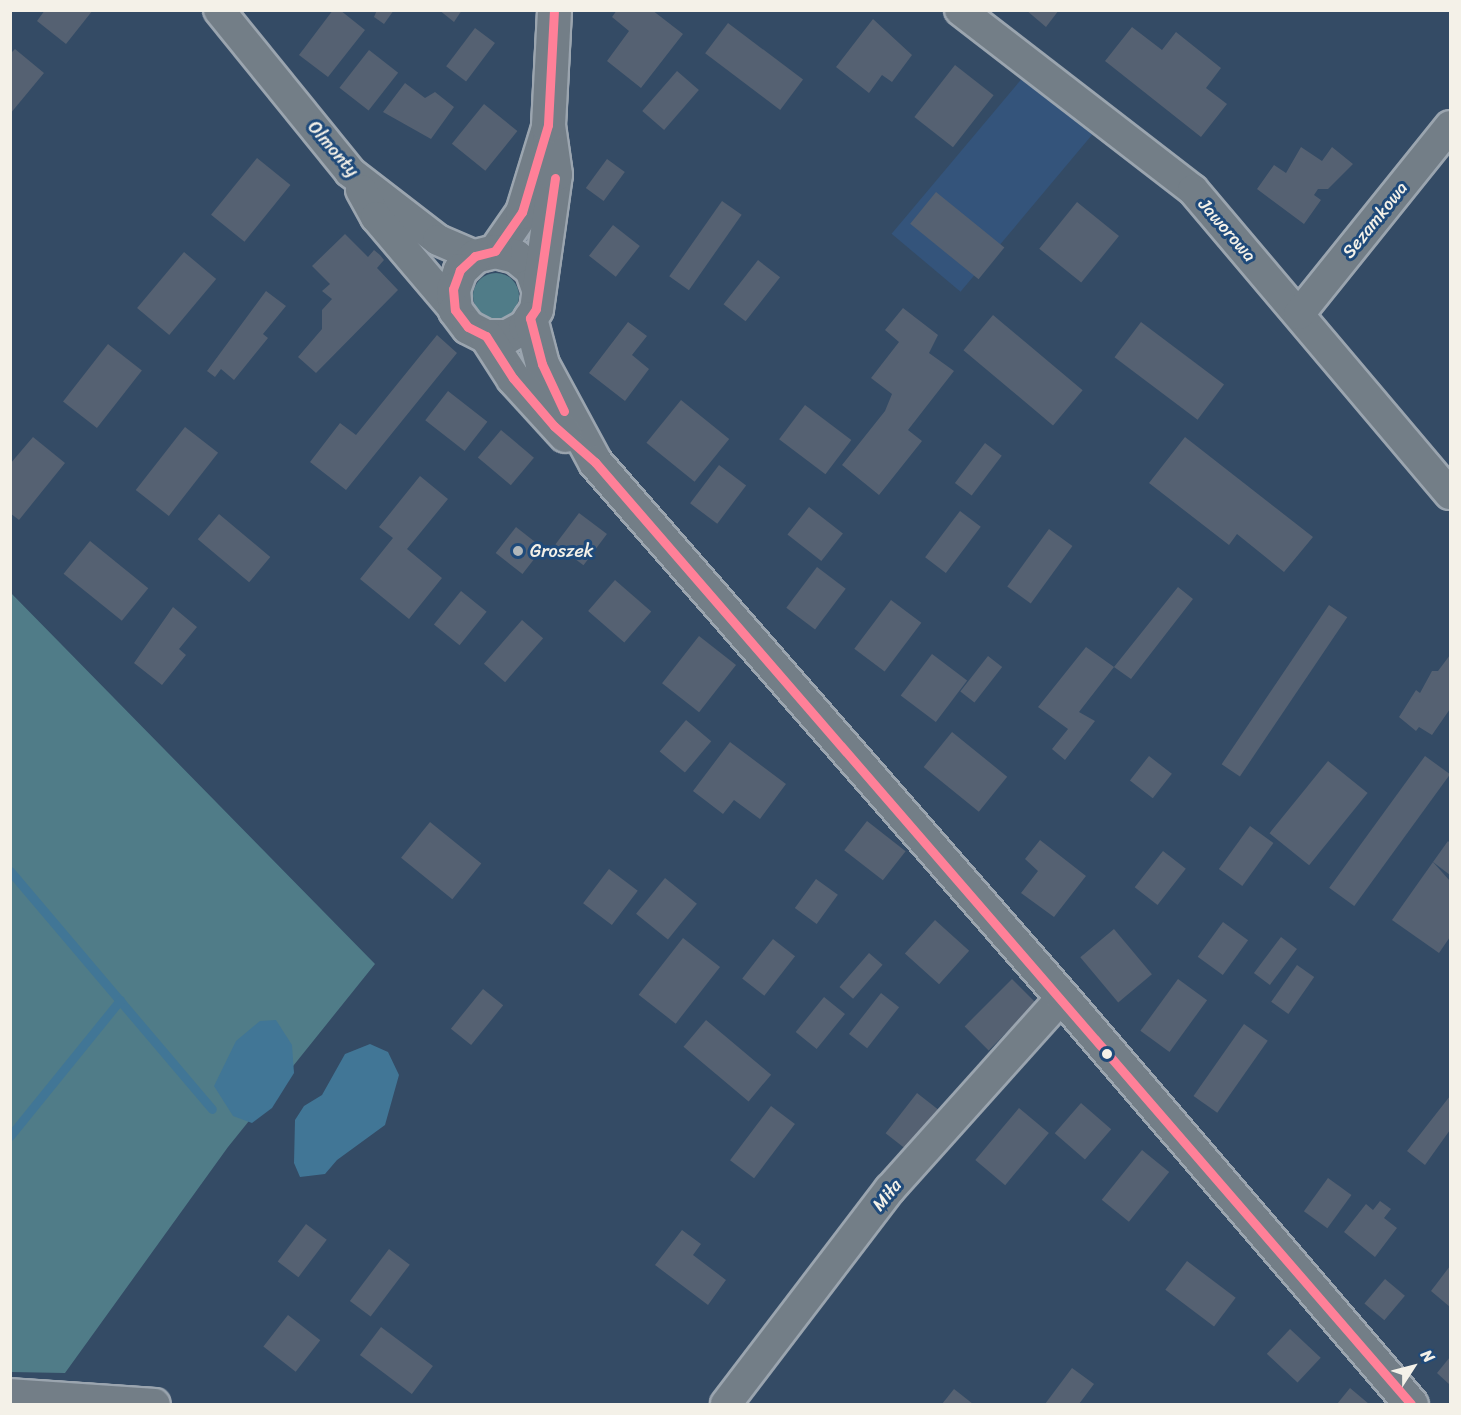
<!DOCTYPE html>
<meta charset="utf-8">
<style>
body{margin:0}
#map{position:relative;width:1461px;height:1415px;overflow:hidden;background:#344b65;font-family:Sriracha,sans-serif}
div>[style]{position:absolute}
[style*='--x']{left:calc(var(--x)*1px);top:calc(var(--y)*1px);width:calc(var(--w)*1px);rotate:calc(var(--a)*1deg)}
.built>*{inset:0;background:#34547b;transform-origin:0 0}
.green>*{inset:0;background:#507c88}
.round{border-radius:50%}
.water>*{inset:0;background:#417696}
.stream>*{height:9px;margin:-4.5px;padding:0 4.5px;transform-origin:4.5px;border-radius:4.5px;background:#417696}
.building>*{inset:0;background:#556172;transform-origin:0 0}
.roads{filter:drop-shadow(2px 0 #9ba5af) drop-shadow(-2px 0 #9ba5af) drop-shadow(0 2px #9ba5af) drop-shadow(0 -2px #9ba5af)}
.street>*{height:30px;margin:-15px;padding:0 15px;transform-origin:15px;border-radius:15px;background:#737e87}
.secondary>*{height:33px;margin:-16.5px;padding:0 16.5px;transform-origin:16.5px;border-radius:16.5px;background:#737e87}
.bus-1>*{height:9px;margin:-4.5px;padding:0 4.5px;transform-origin:4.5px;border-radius:4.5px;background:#ff8098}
.dots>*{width:16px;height:16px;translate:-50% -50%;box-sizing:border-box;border:3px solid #1f4a7a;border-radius:50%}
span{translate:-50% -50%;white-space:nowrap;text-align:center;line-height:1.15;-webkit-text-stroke:6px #1f4a7a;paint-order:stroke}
.street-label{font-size:18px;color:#f4f1e8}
.poi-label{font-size:18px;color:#f4f1e8}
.left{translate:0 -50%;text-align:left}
.frame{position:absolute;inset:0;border:12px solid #f4f1e8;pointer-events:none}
.north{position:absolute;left:1383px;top:1337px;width:60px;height:60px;-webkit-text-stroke:4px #1f4a7a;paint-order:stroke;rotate:54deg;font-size:16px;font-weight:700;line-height:24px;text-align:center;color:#f4f1e8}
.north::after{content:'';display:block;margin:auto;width:21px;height:27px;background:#f4f1e8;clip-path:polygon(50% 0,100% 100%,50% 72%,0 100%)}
</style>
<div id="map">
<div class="built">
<i style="left:1024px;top:76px;width:90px;height:206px;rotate:40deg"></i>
</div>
<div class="green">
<i class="round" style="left:473px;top:273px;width:46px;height:46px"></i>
<i style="clip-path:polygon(10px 592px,375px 964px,228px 1147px,65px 1373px,11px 1372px)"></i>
</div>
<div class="water">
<i style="clip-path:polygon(276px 1020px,292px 1045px,294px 1073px,272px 1108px,252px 1123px,233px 1116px,214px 1086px,236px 1041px,260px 1021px)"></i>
<i style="clip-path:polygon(370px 1044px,388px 1052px,399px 1075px,385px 1125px,337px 1160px,325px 1174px,300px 1177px,294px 1163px,295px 1120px,304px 1106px,322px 1095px,345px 1054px)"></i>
</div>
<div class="stream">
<i style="--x:10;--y:871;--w:312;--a:49.7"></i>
<i style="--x:10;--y:1136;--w:175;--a:-51"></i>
</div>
<div class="building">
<i style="clip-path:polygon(45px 10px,93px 10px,66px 44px,37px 21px)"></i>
<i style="clip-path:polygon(333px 10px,340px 10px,365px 30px,328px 77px,299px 55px)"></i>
<i style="clip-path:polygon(377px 10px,394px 10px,384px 24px,374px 17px)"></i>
<i style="clip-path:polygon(439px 10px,462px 10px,454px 22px)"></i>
<i style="clip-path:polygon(617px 10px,652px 10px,683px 34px,641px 88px,607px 61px,629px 31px,612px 17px)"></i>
<i style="clip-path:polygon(1026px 10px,1059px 10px,1046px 27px)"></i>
<i style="clip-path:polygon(873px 19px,912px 55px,892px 82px,882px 75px,869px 93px,836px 67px)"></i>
<i style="left:728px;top:23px;width:94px;height:38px;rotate:37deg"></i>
<i style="clip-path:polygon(1132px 27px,1162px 50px,1176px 32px,1221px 68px,1206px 88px,1227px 104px,1201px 137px,1105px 61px)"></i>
<i style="left:475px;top:28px;width:25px;height:48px;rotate:37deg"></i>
<i style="clip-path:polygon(15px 49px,44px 73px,10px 114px,10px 54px)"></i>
<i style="left:369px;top:50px;width:37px;height:48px;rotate:38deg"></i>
<i style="left:955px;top:65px;width:49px;height:66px;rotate:38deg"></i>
<i style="left:677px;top:71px;width:29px;height:53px;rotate:41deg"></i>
<i style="clip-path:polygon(405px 83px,425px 98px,435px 92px,454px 107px,431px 139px,383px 112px)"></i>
<i style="left:484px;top:104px;width:43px;height:51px;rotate:39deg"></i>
<i style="clip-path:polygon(1301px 147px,1322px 161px,1332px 147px,1353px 164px,1328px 189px,1318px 189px,1314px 195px,1321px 200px,1304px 224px,1257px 189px,1274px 165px,1286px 173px)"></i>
<i style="left:257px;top:158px;width:43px;height:73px;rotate:39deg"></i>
<i style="left:607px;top:159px;width:22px;height:36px;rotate:36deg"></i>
<i style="left:936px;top:192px;width:88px;height:41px;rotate:39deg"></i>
<i style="left:722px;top:201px;width:24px;height:92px;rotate:35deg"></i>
<i style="left:1077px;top:202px;width:54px;height:60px;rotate:39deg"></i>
<i style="left:613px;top:225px;width:34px;height:39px;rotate:38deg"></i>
<i style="clip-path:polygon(345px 234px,368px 257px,374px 250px,380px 255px,384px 260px,377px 268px,398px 290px,316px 373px,298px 357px,322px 329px,322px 310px,332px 299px,322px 291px,330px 284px,312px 266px)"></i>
<i style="left:184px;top:252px;width:42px;height:73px;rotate:40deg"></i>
<i style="left:758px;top:260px;width:28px;height:56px;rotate:38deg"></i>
<i style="clip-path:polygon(266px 291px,286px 306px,263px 334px,268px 338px,234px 380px,221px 369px,215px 377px,207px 371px)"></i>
<i style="clip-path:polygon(903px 308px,938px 335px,929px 353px,954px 371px,908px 430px,922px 441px,879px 495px,842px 465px,885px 411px,892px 394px,871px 378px,899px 342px,885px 330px)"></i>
<i style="left:993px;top:315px;width:117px;height:46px;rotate:40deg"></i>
<i style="clip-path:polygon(628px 322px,647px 336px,632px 355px,649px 369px,625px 401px,589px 373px)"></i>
<i style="left:1141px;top:322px;width:104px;height:44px;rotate:37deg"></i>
<i style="clip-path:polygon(437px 335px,457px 353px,346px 490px,310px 462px,340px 423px,356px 435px)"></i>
<i style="left:108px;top:344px;width:43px;height:73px;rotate:38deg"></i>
<i style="left:448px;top:391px;width:50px;height:37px;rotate:38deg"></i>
<i style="left:681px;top:400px;width:62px;height:55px;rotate:39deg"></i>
<i style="left:805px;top:405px;width:58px;height:43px;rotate:37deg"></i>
<i style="left:185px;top:427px;width:42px;height:80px;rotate:38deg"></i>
<i style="left:501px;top:430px;width:43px;height:36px;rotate:40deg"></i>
<i style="clip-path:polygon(33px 437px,65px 463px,19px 520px,10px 513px,10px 464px)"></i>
<i style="clip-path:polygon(1185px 437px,1313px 537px,1284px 572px,1237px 534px,1229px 545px,1149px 483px)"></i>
<i style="left:985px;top:443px;width:21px;height:50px;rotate:37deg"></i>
<i style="left:719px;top:465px;width:34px;height:48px;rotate:37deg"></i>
<i style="clip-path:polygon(420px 476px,448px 499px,407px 549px,442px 578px,409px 619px,360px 579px,393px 538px,379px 527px)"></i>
<i style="left:809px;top:507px;width:43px;height:35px;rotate:38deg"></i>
<i style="left:960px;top:511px;width:26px;height:58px;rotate:37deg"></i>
<i style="left:579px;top:513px;width:35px;height:39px;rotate:37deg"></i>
<i style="left:219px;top:514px;width:67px;height:33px;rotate:40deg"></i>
<i style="left:516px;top:527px;width:34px;height:33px;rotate:38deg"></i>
<i style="left:1049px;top:529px;width:29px;height:71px;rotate:36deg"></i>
<i style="left:90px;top:541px;width:75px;height:42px;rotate:39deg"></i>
<i style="left:817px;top:567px;width:36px;height:51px;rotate:37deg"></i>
<i style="left:615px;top:580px;width:48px;height:41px;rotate:41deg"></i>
<i style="clip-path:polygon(1178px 587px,1193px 599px,1131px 679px,1114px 667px,1079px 712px,1095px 721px,1065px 760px,1052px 749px,1068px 729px,1038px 707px,1086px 647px,1114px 667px)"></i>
<i style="left:461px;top:591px;width:33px;height:43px;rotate:39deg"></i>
<i style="left:891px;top:600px;width:38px;height:61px;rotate:37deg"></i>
<i style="left:1329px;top:605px;width:22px;height:192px;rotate:34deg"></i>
<i style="clip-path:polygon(173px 607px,197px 627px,179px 649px,186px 655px,162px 685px,134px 663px)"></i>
<i style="left:522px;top:620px;width:28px;height:58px;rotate:41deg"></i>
<i style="left:699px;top:636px;width:47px;height:60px;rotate:38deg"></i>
<i style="left:932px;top:654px;width:44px;height:52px;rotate:37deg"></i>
<i style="clip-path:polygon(1450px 655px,1450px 709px,1432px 735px,1419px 727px,1416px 731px,1399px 717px,1416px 690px,1420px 693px,1432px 671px,1438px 671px)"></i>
<i style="left:988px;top:656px;width:18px;height:45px;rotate:38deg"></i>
<i style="left:686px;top:720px;width:33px;height:41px;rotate:40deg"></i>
<i style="left:952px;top:732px;width:71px;height:45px;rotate:39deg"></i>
<i style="clip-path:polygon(730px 742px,786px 784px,760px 819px,734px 800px,723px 814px,693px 791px)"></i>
<i style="left:1149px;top:756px;width:29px;height:31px;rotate:38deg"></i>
<i style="left:1425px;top:756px;width:31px;height:163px;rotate:36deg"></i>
<i style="left:1328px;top:761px;width:51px;height:93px;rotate:39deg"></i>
<i style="left:867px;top:821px;width:49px;height:37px;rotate:38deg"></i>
<i style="left:430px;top:822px;width:66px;height:46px;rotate:39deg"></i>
<i style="left:1250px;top:826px;width:29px;height:53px;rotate:36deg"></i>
<i style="clip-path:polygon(1040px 840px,1086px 876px,1054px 917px,1021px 893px,1038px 871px,1025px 859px)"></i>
<i style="clip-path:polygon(1448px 841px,1450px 843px,1450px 875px,1433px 862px)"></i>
<i style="left:1163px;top:851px;width:29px;height:46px;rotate:38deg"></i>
<i style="clip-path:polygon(1433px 862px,1450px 881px,1450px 937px,1439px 953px,1392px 920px)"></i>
<i style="left:609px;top:869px;width:36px;height:43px;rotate:37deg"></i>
<i style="left:665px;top:878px;width:41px;height:46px;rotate:39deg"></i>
<i style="left:816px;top:879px;width:27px;height:36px;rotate:36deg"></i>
<i style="left:935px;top:920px;width:46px;height:45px;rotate:42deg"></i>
<i style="left:1223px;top:922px;width:31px;height:43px;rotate:36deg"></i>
<i style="left:1114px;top:929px;width:59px;height:44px;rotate:50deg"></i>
<i style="left:1281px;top:937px;width:20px;height:45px;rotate:37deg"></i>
<i style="left:683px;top:938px;width:47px;height:72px;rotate:38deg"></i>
<i style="left:773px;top:939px;width:28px;height:50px;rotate:38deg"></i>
<i style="left:869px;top:953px;width:18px;height:45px;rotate:41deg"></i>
<i style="left:1297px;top:965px;width:21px;height:45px;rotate:35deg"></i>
<i style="left:1012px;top:979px;width:34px;height:67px;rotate:45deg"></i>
<i style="left:1178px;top:979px;width:36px;height:64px;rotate:36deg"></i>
<i style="left:483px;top:989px;width:26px;height:51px;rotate:39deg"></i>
<i style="left:881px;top:993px;width:23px;height:52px;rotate:38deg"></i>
<i style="left:824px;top:997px;width:27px;height:45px;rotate:39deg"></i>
<i style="left:706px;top:1020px;width:85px;height:35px;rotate:40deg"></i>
<i style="left:1244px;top:1024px;width:29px;height:88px;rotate:35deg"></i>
<i style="left:917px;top:1093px;width:28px;height:51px;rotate:38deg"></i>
<i style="clip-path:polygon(1450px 1096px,1450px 1130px,1425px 1165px,1407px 1151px)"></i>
<i style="left:1081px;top:1103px;width:40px;height:40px;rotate:41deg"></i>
<i style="left:771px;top:1106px;width:30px;height:68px;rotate:37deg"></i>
<i style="left:1019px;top:1108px;width:39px;height:68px;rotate:40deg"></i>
<i style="left:1142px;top:1150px;width:35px;height:64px;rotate:39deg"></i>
<i style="left:1328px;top:1178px;width:29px;height:41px;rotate:36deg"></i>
<i style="clip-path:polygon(1380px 1201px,1391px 1209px,1384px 1218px,1397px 1228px,1375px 1257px,1344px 1232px,1366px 1204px,1373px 1210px)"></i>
<i style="left:306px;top:1224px;width:26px;height:47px;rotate:37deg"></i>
<i style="clip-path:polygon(682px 1230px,701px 1244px,693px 1255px,726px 1280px,708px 1305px,655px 1265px)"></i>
<i style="left:389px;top:1249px;width:26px;height:65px;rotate:37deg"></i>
<i style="left:1187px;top:1261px;width:61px;height:36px;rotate:37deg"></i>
<i style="clip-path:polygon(1450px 1266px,1450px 1307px,1431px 1291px)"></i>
<i style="left:1385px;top:1279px;width:26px;height:32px;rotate:40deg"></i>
<i style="left:288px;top:1315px;width:41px;height:40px;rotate:38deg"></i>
<i style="left:381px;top:1327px;width:65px;height:35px;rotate:37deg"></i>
<i style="left:1290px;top:1329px;width:42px;height:34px;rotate:43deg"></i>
<i style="clip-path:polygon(1450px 1357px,1450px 1385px,1437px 1373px)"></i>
<i style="clip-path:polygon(1072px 1368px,1094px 1384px,1079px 1404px,1045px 1404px)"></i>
<i style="clip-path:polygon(1350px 1388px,1369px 1404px,1337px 1404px)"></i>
<i style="clip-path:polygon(954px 1389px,973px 1404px,942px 1404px)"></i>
</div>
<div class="roads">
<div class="street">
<i style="--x:219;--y:10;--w:208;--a:51"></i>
<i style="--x:350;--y:172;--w:111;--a:37.7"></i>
<i style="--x:438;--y:240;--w:40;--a:23.4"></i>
<i style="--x:960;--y:10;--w:294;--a:37.7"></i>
<i style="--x:1193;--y:190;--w:398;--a:49.8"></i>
<i style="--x:361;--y:190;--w:31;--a:61"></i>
<i style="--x:376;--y:217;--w:122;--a:49.7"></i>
<i style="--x:1299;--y:314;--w:241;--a:-51.2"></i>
<i style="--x:10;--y:1394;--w:145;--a:3.9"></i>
<i style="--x:726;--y:1404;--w:270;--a:-52.7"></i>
<i style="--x:890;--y:1189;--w:258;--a:-48.1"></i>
</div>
<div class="secondary">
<i style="--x:495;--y:251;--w:47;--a:-55.3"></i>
<i style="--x:522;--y:212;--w:86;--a:-73"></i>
<i style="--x:538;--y:289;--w:21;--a:-109"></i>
<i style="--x:531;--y:269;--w:21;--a:-141"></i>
<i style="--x:515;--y:256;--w:21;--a:-166"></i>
<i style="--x:495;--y:251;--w:21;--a:166"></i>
<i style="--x:475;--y:256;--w:21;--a:137"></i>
<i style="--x:460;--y:270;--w:20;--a:110"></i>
<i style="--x:453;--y:289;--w:21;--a:85"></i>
<i style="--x:455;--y:310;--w:21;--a:53"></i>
<i style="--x:468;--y:327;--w:20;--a:27"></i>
<i style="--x:486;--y:336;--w:21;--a:0"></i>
<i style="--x:507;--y:336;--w:21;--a:-29"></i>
<i style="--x:525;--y:326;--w:20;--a:-57"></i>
<i style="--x:536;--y:309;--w:136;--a:-82"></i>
<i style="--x:555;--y:174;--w:49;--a:-98.1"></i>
<i style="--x:548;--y:125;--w:115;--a:-87"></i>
<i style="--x:530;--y:318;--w:48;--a:75.4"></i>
<i style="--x:542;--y:364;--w:111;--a:61.6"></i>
<i style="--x:595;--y:462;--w:710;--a:48.88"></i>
<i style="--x:1062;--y:997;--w:536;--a:49.39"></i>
<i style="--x:486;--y:336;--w:50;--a:57.3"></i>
<i style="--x:513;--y:378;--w:77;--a:47.6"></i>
</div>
</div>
<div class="bus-1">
<i style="--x:554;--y:10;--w:115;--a:93"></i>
<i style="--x:548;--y:125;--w:91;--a:106.6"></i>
<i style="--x:522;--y:212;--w:47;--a:124.7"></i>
<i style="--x:495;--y:251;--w:21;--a:166"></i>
<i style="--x:475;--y:256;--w:21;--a:137"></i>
<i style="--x:460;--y:270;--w:20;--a:110"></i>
<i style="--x:453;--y:289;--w:21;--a:85"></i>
<i style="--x:455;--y:310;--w:21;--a:53"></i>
<i style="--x:468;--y:327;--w:20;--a:27"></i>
<i style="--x:486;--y:336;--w:50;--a:57.3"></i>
<i style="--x:513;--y:378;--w:63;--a:49.5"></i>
<i style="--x:554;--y:426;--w:55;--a:41.3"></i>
<i style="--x:595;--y:462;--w:1246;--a:49.1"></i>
<i style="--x:555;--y:178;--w:132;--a:98.3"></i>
<i style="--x:536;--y:309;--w:11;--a:124"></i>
<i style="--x:530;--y:318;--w:48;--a:75.4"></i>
<i style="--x:542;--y:364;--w:52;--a:64.9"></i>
</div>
<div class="dots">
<i style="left:518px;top:551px;background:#b1b7ba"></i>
<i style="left:1107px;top:1054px;background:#f4f1e8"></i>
</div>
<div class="street-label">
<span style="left:333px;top:149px;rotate:49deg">Olmonty</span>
<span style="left:1375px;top:220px;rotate:-51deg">Sezamkowa</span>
<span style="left:1227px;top:230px;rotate:49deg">Jaworowa</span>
<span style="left:887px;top:1195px;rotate:-51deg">Miła</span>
</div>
<div class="poi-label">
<span class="left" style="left:530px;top:551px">Groszek</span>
</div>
<div class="frame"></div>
<div class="north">N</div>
</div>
